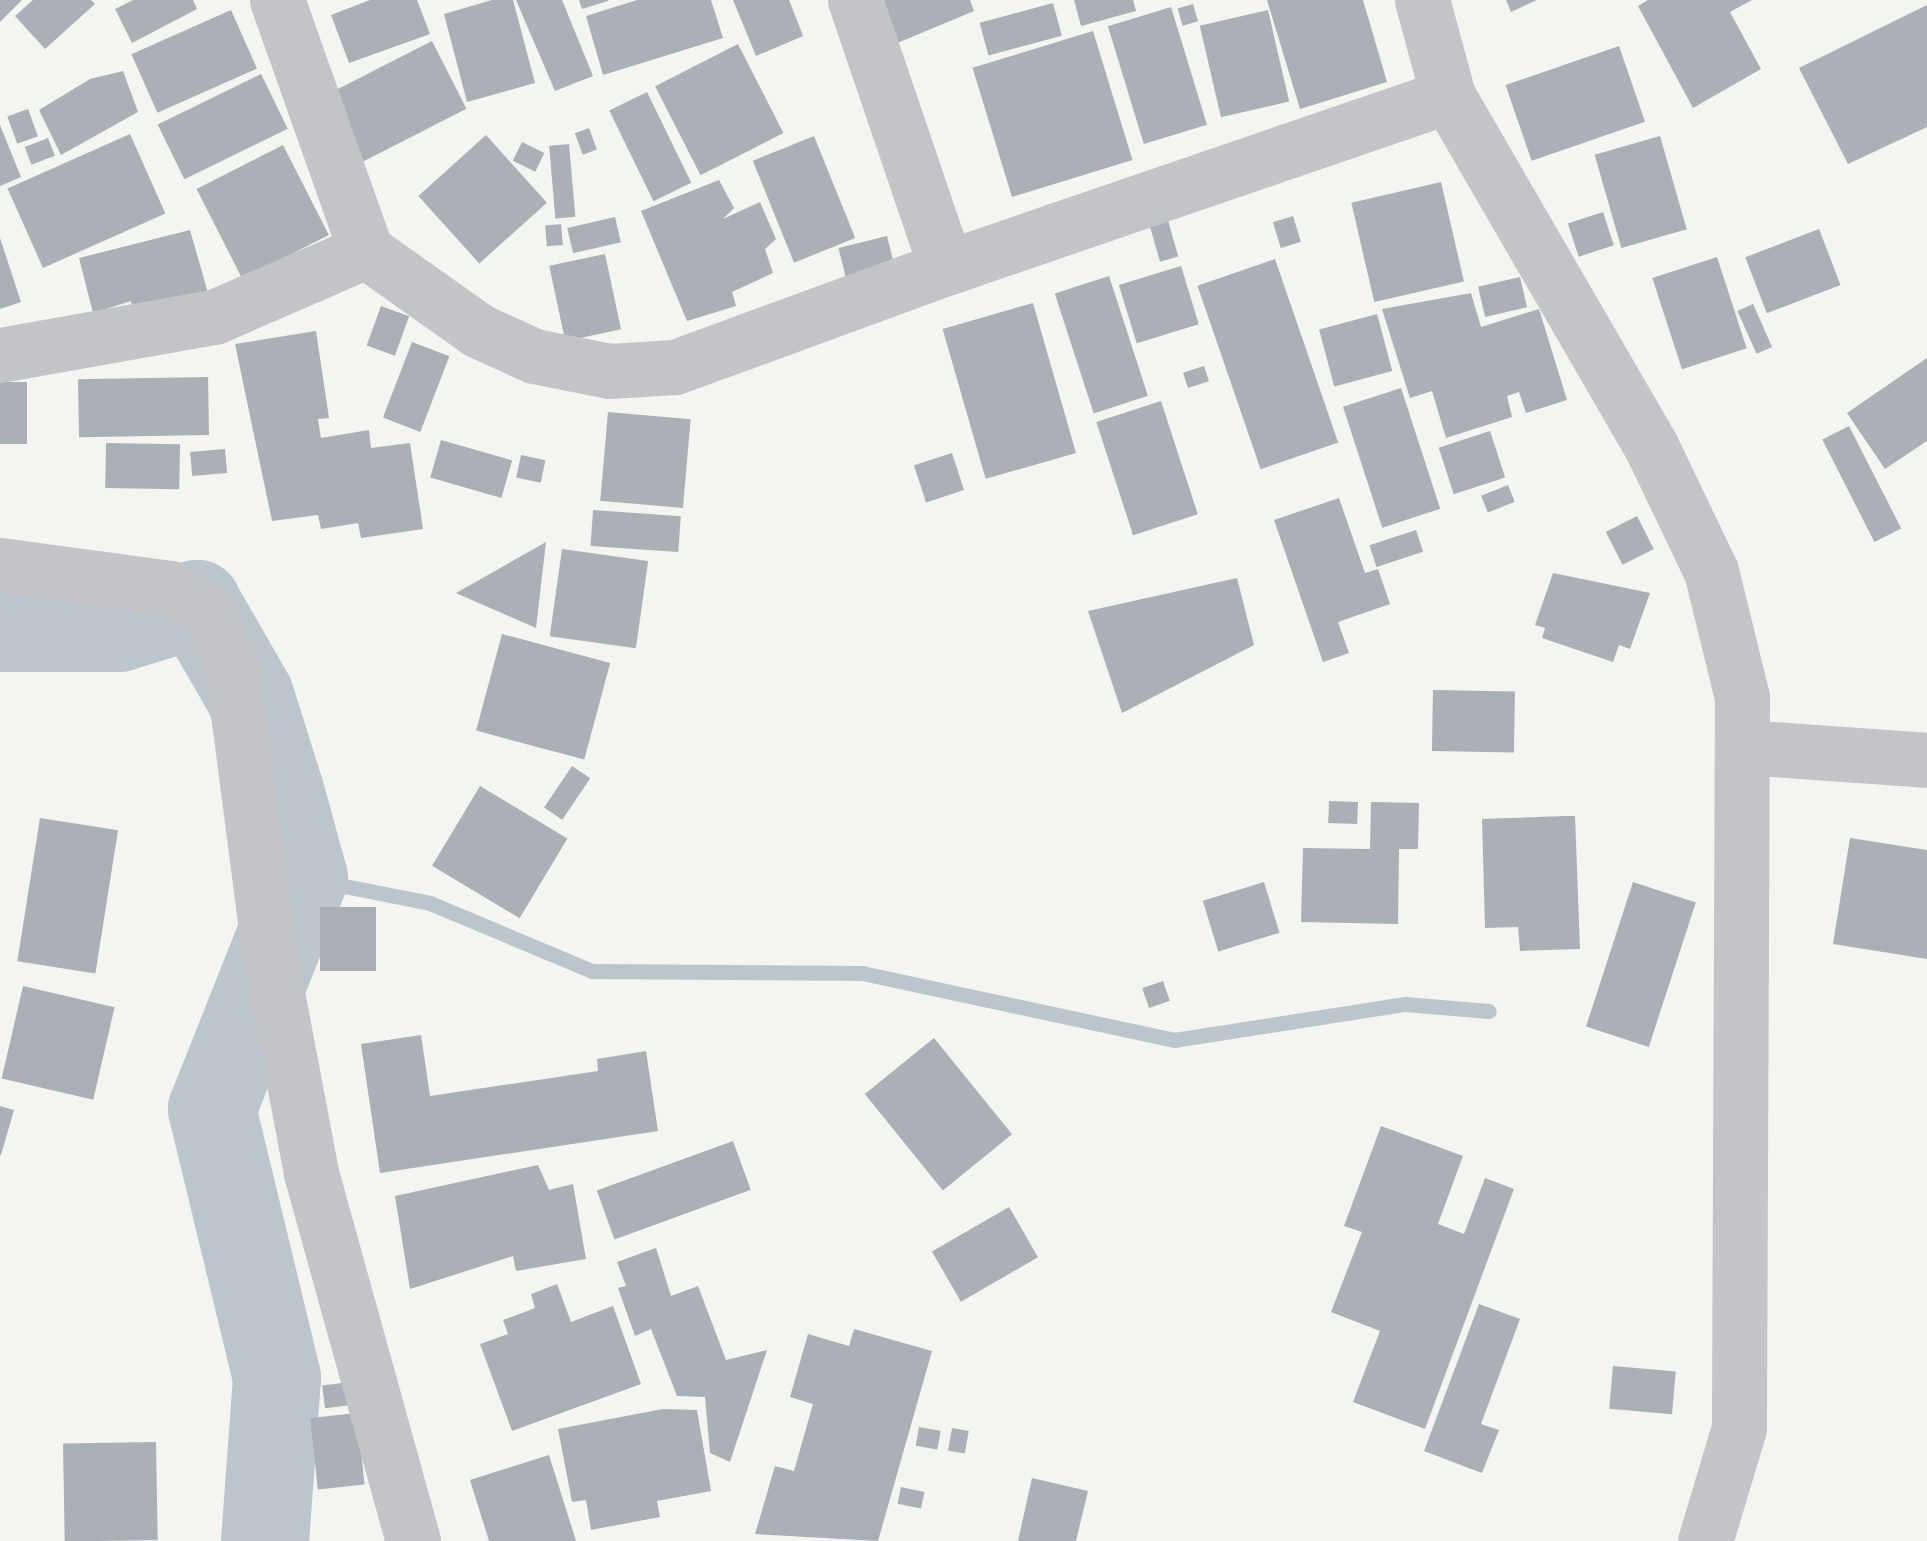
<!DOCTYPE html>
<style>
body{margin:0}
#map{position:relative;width:1927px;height:1541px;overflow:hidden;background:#f4f4f0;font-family:"Golos Text",sans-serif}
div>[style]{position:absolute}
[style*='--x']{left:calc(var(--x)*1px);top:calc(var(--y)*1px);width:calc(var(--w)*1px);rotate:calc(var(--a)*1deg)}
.stream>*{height:15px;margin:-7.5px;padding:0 7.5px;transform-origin:7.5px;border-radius:7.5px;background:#bdc5cc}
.river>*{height:88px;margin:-44px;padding:0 44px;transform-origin:44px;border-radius:44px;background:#bdc5cc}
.building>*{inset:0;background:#aab0b6;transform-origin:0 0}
.minor>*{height:55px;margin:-27.5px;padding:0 27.5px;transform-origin:27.5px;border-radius:27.5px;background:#c2c4c8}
span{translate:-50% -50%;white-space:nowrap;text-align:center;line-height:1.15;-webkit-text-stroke:10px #fff;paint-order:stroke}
</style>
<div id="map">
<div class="stream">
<i style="--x:304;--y:878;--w:128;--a:11.2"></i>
<i style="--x:430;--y:903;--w:176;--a:22.8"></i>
<i style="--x:592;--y:971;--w:270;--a:0.4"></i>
<i style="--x:862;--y:973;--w:319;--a:12.1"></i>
<i style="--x:1174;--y:1040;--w:234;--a:-8.9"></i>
<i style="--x:1405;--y:1004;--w:84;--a:4.8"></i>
</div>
<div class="river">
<i style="--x:0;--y:628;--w:119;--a:0"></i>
<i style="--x:119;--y:628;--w:82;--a:-17.1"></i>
<i style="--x:197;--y:604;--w:106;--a:60.1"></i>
<i style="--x:250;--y:696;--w:100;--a:72.5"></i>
<i style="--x:280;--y:791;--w:90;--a:74.6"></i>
<i style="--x:304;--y:878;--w:249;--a:111.7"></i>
<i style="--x:212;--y:1109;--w:277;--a:76.4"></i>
<i style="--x:277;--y:1378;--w:163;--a:94.2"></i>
</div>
<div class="building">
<i style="clip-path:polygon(0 0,22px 0,0 22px)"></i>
<i style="clip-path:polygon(33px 0,91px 0,95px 4px,45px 49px,15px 16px)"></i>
<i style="clip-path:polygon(133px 0,193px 0,197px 9px,132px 43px,115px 9px)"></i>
<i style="clip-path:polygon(370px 0,417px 0,430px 34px,349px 63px,331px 15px)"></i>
<i style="clip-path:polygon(492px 0,513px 0,535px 83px,467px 102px,444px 14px)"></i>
<i style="clip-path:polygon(516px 0,562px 0,593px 76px,555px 91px)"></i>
<i style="clip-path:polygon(579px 0,608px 0,608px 1px,582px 9px)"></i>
<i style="clip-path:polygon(637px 0,711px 0,723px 38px,603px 75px,586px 16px)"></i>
<i style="clip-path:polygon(733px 0,789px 0,803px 36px,756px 56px)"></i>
<i style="clip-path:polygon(877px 0,970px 0,974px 11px,895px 44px)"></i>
<i style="clip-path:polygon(1074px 0,1133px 0,1136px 11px,1081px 26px)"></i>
<i style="clip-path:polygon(1267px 0,1363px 0,1387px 82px,1300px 109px)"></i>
<i style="clip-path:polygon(1506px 0,1537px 0,1511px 12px)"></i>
<i style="clip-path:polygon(1648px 0,1752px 0,1730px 12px,1761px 69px,1693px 108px,1638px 6px)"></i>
<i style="left:1053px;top:3px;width:34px;height:76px;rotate:75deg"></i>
<i style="left:1193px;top:4px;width:18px;height:16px;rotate:74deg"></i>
<i style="clip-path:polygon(1927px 5px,1927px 127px,1848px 164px,1799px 68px)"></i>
<i style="left:1171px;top:7px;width:123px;height:66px;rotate:73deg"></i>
<i style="left:231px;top:10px;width:64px;height:109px;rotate:66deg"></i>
<i style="left:1268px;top:10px;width:94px;height:70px;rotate:77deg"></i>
<i style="left:1093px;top:31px;width:135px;height:126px;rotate:73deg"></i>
<i style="left:432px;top:41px;width:76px;height:121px;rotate:63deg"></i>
<i style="left:738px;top:44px;width:100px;height:93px;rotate:63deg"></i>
<i style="left:1619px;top:46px;width:80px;height:120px;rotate:71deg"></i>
<i style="clip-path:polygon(123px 71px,138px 112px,61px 155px,39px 110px,90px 79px)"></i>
<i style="left:261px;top:74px;width:61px;height:115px;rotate:64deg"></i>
<i style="left:647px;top:92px;width:101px;height:42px;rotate:64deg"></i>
<i style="left:28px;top:109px;width:29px;height:22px;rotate:70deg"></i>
<i style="clip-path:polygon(0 125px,21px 177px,0 186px)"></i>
<i style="left:589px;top:128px;width:23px;height:15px;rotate:70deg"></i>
<i style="left:130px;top:134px;width:87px;height:134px;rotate:66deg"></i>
<i style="left:486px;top:135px;width:91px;height:91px;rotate:48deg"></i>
<i style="left:814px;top:136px;width:110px;height:66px;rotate:68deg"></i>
<i style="left:1660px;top:136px;width:97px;height:68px;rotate:74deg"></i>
<i style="left:48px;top:138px;width:19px;height:25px;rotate:69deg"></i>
<i style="left:522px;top:142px;width:25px;height:21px;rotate:26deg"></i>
<i style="left:569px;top:144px;width:73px;height:20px;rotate:85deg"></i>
<i style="left:283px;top:145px;width:101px;height:97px;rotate:63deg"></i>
<i style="clip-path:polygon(719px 180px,734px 208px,723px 219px,760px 202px,776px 239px,765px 249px,773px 273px,732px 292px,736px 306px,687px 321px,641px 211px)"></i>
<i style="left:1441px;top:182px;width:102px;height:92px;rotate:77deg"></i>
<i style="left:1603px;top:212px;width:35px;height:37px;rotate:72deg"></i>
<i style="left:1293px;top:216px;width:27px;height:21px;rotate:73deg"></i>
<i style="left:615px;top:217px;width:26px;height:49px;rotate:77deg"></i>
<i style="left:1167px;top:217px;width:41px;height:19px;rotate:74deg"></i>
<i style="left:561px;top:224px;width:21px;height:16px;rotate:85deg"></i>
<i style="left:1819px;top:229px;width:60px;height:79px;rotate:69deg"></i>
<i style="clip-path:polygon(190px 230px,210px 300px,134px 315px,131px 301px,93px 313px,79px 258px)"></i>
<i style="left:887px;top:236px;width:33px;height:50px;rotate:76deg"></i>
<i style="clip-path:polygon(0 238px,21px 302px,0 309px)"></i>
<i style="left:605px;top:254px;width:77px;height:57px;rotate:78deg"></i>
<i style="left:1717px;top:257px;width:96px;height:68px;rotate:72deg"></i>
<i style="left:1275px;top:259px;width:194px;height:82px;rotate:71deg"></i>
<i style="left:1181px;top:266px;width:61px;height:65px;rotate:73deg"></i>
<i style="left:1109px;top:276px;width:126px;height:57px;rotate:72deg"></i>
<i style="left:1520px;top:277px;width:31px;height:43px;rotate:77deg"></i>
<i style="clip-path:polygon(1471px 293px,1481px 327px,1539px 309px,1567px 400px,1526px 413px,1519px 392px,1507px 396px,1512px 417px,1446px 438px,1432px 391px,1410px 398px,1382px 309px)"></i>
<i style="left:1033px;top:303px;width:156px;height:94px;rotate:74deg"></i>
<i style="left:1753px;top:304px;width:47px;height:17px;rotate:66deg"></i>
<i style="left:381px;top:306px;width:30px;height:42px;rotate:20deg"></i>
<i style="left:1377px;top:314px;width:59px;height:60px;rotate:75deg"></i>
<i style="clip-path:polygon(316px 331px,329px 418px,318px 419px,321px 438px,369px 430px,371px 448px,410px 443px,423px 529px,361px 538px,358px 523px,321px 529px,318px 515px,272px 521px,235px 344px)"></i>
<i style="left:412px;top:342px;width:40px;height:81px;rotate:21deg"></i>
<i style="clip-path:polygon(1927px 358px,1927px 441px,1885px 469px,1847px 413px)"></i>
<i style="left:1204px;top:366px;width:16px;height:22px;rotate:72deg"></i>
<i style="left:208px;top:377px;width:58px;height:130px;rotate:89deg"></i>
<i style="left:0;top:382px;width:27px;height:62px"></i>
<i style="left:1401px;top:388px;width:127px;height:61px;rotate:72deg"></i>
<i style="left:1161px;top:401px;width:119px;height:68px;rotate:72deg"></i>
<i style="left:608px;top:412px;width:83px;height:89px;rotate:5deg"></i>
<i style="left:1849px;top:426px;width:115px;height:30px;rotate:63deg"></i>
<i style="left:1490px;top:431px;width:49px;height:54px;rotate:72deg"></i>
<i style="left:441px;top:440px;width:74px;height:39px;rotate:16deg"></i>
<i style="left:106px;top:443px;width:74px;height:45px;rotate:1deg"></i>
<i style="left:225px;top:449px;width:24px;height:35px;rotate:85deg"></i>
<i style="left:952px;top:453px;width:39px;height:40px;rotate:72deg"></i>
<i style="left:521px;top:455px;width:25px;height:23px;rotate:12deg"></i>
<i style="left:1508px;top:485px;width:18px;height:29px;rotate:68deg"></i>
<i style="clip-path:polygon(1339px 498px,1365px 573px,1378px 569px,1390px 604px,1338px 622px,1349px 653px,1323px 662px,1274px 520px)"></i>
<i style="left:593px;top:510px;width:88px;height:36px;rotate:4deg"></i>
<i style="left:1637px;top:516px;width:37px;height:35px;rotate:63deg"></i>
<i style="left:1416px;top:530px;width:23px;height:49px;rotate:72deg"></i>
<i style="clip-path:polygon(546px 542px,536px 628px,456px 593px)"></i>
<i style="left:562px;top:549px;width:87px;height:88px;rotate:8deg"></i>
<i style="clip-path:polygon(1553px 573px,1650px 593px,1630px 649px,1619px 645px,1613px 662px,1542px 638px,1545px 628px,1535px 625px)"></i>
<i style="clip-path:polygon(1237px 578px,1254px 645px,1122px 713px,1088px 611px)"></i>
<i style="left:502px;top:634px;width:112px;height:100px;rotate:15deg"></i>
<i style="left:1433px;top:690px;width:82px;height:61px;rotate:1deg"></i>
<i style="left:572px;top:766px;width:22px;height:50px;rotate:34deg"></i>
<i style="left:480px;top:786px;width:102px;height:93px;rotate:31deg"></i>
<i style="left:1329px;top:801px;width:29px;height:22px;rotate:2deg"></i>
<i style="clip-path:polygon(1371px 802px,1419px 803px,1418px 849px,1399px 849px,1398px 924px,1301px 922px,1303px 848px,1370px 849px)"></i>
<i style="clip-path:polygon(1565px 816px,1575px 816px,1580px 949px,1520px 951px,1518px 927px,1485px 928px,1482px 819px)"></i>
<i style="left:40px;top:818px;width:79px;height:145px;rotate:9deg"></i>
<i style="clip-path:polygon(1850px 838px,1927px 850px,1927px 959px,1833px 944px)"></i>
<i style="left:1264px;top:882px;width:53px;height:64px;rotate:73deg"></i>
<i style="left:1633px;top:882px;width:66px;height:152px;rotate:18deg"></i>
<i style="left:320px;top:907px;width:56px;height:64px"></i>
<i style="left:1163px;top:981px;width:21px;height:22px;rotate:71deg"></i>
<i style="left:23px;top:986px;width:94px;height:95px;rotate:13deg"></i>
<i style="clip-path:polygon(421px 1035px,430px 1096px,598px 1071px,597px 1059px,646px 1051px,658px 1131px,380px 1173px,361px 1044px)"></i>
<i style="left:934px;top:1038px;width:124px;height:89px;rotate:51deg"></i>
<i style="clip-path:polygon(0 1106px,14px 1110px,1px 1155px,0 1155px)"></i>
<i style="clip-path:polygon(1381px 1126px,1463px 1156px,1438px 1224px,1464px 1234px,1485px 1178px,1514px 1189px,1425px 1429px,1353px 1402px,1380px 1331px,1331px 1312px,1362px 1232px,1344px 1226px)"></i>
<i style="left:733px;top:1141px;width:52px;height:145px;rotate:70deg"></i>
<i style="clip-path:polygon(538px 1165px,549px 1190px,573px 1184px,586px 1259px,516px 1271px,513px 1256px,410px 1289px,395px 1196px)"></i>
<i style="left:1009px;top:1207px;width:58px;height:89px;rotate:60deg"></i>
<i style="clip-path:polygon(656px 1248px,671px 1296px,698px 1286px,726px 1360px,767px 1350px,730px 1462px,710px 1453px,705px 1397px,677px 1396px,651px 1329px,635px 1336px,618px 1288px,626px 1286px,617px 1262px)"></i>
<i style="clip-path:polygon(557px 1284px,571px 1322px,613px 1306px,641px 1384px,512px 1431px,480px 1344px,508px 1334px,503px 1320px,535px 1308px,531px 1294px)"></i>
<i style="clip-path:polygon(1479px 1304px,1520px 1319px,1481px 1424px,1499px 1430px,1482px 1473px,1424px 1451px)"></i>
<i style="clip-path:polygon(854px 1329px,932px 1351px,878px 1541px,755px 1534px,775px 1466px,794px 1471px,813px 1404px,790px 1397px,808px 1334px,849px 1346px)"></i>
<i style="left:1613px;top:1366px;width:63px;height:43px;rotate:5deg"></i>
<i style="left:350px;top:1382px;width:23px;height:28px;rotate:83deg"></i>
<i style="clip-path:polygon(663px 1409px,697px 1410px,711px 1491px,657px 1501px,660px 1517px,591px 1530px,586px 1500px,572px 1502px,558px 1429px)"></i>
<i style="left:357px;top:1413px;width:72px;height:47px;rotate:84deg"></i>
<i style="left:919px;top:1427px;width:22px;height:19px;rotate:10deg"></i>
<i style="left:952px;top:1428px;width:17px;height:23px;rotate:10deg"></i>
<i style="left:156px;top:1442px;width:98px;height:93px;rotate:89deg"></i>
<i style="clip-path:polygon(549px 1455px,576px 1541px,489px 1541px,470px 1480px)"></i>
<i style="clip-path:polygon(1032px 1478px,1088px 1491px,1076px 1541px,1018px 1541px)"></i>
<i style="left:901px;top:1487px;width:24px;height:17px;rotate:12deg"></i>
</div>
<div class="minor">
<i style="--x:277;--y:0;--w:266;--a:70.5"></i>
<i style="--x:366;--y:251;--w:138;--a:35.3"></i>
<i style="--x:479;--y:331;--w:60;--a:24.4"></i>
<i style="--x:534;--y:356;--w:77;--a:11.2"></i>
<i style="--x:610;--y:371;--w:65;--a:-3.5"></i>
<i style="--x:675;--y:367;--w:289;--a:-20.1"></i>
<i style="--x:855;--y:0;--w:283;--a:71.2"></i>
<i style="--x:946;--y:268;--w:531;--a:-18.91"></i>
<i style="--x:1422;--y:0;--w:99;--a:74.8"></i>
<i style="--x:1448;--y:96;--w:405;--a:59.9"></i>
<i style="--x:1651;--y:446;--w:139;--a:64.4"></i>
<i style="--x:1711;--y:571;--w:130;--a:76.2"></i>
<i style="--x:1742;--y:697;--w:731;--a:90.24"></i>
<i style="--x:1739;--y:1428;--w:118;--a:106.7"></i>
<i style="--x:0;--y:355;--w:217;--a:-10.1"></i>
<i style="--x:214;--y:317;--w:166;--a:-23.5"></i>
<i style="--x:0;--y:565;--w:172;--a:7.7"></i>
<i style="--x:170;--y:588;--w:46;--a:32.7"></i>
<i style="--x:209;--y:613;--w:59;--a:66.9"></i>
<i style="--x:232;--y:667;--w:280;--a:82.6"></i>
<i style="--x:268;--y:945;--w:232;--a:79.3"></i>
<i style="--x:311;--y:1173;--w:382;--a:74.5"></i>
<i style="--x:1743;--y:747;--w:184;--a:4"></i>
</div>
</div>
